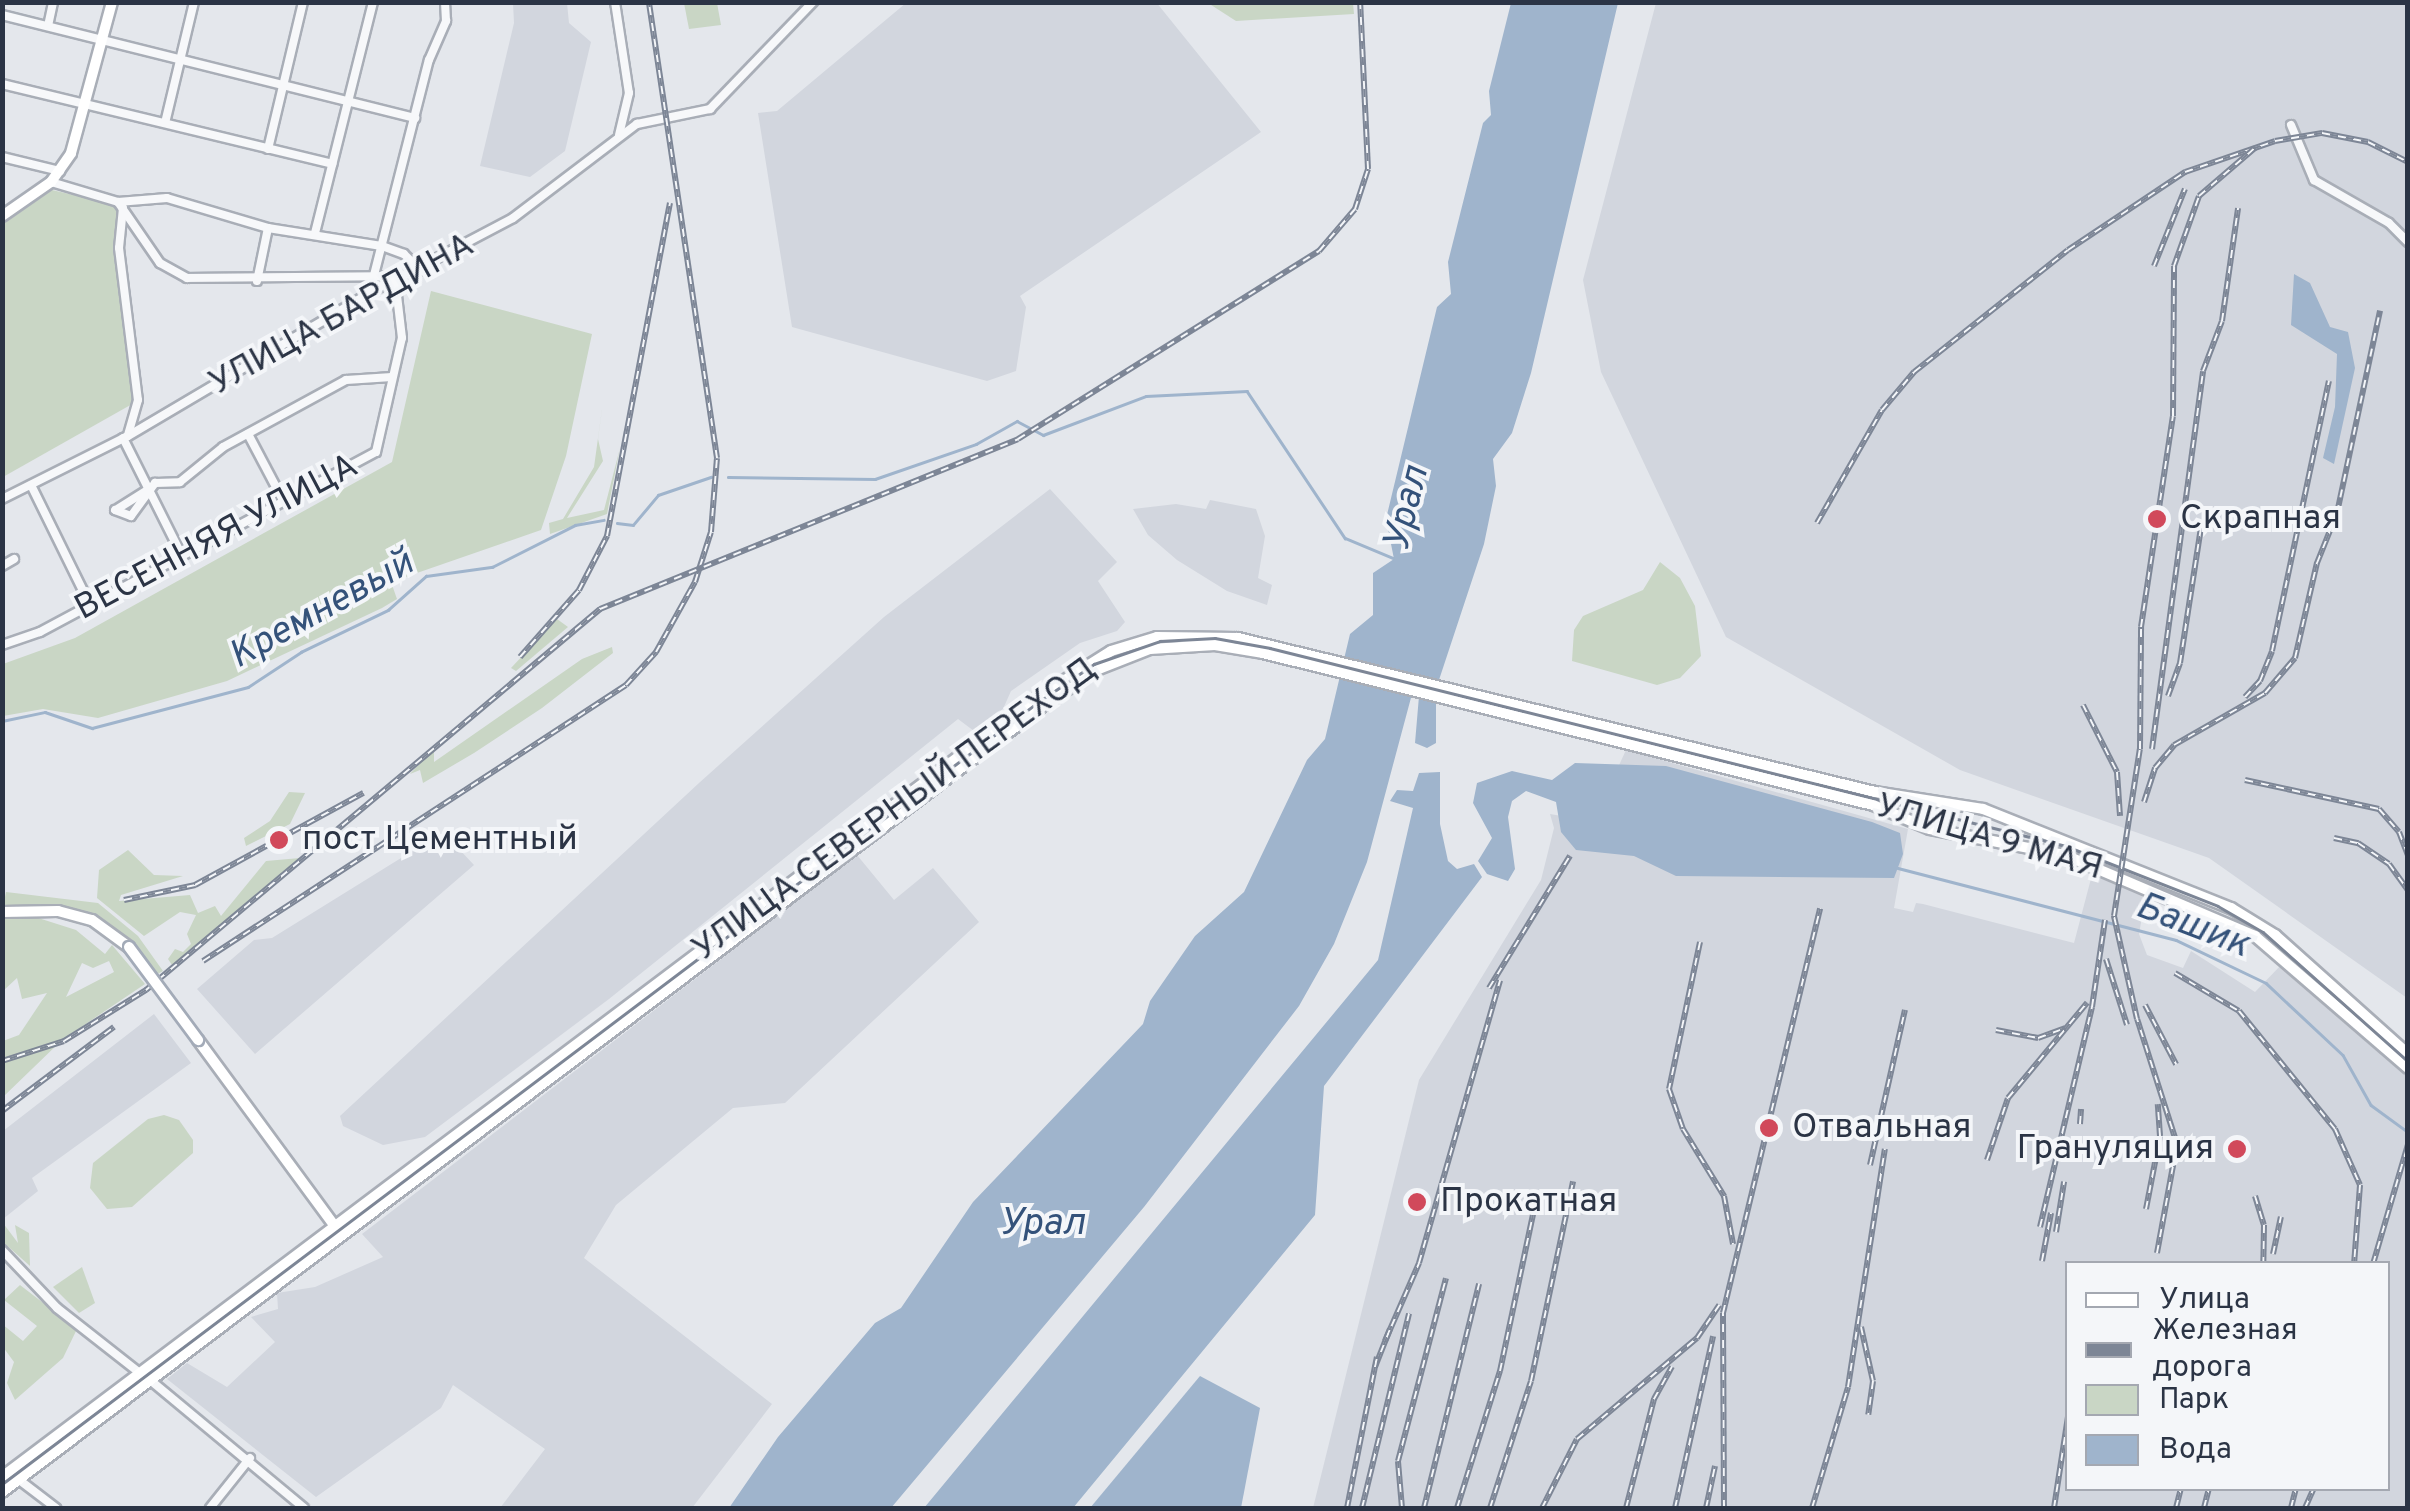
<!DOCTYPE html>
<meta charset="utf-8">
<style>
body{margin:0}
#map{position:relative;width:2410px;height:1511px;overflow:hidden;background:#e4e7ec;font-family:Overpass,sans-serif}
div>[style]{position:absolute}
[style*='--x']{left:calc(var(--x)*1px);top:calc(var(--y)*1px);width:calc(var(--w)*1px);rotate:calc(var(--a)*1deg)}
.built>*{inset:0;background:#d2d6de}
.green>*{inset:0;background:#c9d6c5}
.water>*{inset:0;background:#9fb4cc}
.stream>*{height:2.5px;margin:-1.25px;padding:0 1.25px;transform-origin:1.25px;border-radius:1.25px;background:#9fb4cc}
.roads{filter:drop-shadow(2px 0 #a9aeb7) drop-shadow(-2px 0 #a9aeb7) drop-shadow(0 2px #a9aeb7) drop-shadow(0 -2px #a9aeb7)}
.minor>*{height:8px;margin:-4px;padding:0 4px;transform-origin:4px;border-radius:4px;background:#f7f8fa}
.major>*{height:10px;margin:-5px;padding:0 5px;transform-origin:5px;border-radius:5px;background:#fff}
.tram>*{height:2.5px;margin:-1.25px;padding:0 1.25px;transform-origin:1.25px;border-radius:1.25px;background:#7d8696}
.rail>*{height:6px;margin-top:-3px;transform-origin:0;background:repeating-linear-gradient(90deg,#f4f6f9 0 8px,#7d8696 0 16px);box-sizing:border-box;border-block:2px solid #7d8696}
.bridges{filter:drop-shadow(2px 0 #a3abb8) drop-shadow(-2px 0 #a3abb8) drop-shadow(0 2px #a3abb8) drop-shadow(0 -2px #a3abb8)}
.major-bridge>*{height:10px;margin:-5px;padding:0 5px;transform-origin:5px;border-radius:5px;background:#fff}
.dots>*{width:28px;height:28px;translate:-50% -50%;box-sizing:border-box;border:5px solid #f4f6f9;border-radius:50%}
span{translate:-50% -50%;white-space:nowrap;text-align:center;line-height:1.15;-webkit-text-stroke:8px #f4f6f9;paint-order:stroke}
.street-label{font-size:35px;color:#2b3445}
.poi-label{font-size:35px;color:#2b3445}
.left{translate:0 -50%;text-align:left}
.right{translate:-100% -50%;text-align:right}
.water-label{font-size:38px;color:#34527a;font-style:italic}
.frame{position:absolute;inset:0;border:5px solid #2b3445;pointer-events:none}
.legend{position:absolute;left:2065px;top:1261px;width:325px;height:230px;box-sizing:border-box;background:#f4f6f9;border:2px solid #a4a8b1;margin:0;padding:12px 18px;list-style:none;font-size:30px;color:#2b3445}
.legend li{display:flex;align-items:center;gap:20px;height:50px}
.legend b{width:50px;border:2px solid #a4a8b1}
</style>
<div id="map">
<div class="built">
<i style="clip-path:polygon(1156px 2px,1261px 132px,1020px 296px,1026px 307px,1016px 371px,987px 381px,792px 327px,758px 113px,777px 111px,906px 3px)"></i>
<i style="clip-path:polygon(513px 3px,567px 3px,569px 23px,591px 42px,565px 151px,530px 177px,480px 166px,514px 23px)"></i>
<i style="clip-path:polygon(1656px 3px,2407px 3px,2407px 998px,2209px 858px,1960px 770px,1726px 637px,1601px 372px,1583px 280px)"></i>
<i style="clip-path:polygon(1050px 489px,1117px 562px,1098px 581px,1125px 622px,1117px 631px,1080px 643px,1011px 691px,1003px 709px,974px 731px,958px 719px,609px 999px,425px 1137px,383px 1145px,343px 1126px,340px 1116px,699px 783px,884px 617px)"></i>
<i style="clip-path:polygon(1210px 500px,1256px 509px,1265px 536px,1258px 578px,1272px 585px,1267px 605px,1227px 591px,1177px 560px,1148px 535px,1133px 509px,1176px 504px,1206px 509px)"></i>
<i style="clip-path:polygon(evenodd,1626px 750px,1908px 829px,1894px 908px,1913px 912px,1916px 903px,1923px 904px,2074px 943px,2093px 871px,2146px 894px,2139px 934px,2147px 955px,2183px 968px,2191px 951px,2255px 992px,2283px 963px,2407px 1076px,2407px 1508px,1313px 1508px,1419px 1080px,1541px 880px,1554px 828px,1550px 814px,1608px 824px,1615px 774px,1626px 750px,2068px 1264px,2388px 1264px,2388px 1488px,2068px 1488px,2068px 1264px)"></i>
<i style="clip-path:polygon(443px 832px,474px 865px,255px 1054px,197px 989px,254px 940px,272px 938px)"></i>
<i style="clip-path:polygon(857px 855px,894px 900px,933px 868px,979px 922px,785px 1103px,733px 1108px,616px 1205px,584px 1258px,772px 1404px,692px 1508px,500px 1508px,545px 1449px,453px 1385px,441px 1408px,316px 1497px,167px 1379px,187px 1363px,227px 1387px,275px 1342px,251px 1317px,278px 1309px,277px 1293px,315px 1287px,383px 1257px,362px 1234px)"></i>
<i style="clip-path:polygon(154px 1014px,191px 1063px,32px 1178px,38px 1191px,3px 1219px,3px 1131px)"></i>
</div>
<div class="green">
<i style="clip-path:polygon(684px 3px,717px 3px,721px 25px,689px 29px)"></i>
<i style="clip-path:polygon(1208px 3px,1353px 3px,1354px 14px,1236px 21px)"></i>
<i style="clip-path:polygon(52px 190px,117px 205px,134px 403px,3px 477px,3px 224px)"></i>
<i style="clip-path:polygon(431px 291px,592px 334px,566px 456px,541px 530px,391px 582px,397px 599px,382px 608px,227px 681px,98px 718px,43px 709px,3px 716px,3px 664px,75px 638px,392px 462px)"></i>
<i style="clip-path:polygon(604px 395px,598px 439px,603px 461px,567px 518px,604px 510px,620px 448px,607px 514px,550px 534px,549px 523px,563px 519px,594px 467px)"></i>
<i style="clip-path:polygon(1660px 562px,1680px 578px,1695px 606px,1701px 656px,1680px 678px,1657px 685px,1572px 661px,1574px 630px,1583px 616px,1643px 590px)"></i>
<i style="clip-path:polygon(557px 619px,568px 627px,516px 671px,511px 668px)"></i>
<i style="clip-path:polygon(612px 647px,613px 653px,542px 708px,474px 753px,423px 783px,420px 770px,410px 774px,434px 748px,434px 762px,582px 659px)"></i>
<i style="clip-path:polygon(289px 792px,305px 793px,290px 824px,246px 846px,244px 838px,270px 821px)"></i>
<i style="clip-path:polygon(128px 850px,154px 875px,183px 876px,121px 895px,119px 901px,190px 895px,198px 913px,215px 906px,221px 916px,266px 861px,300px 858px,172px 965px,168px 959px,175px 949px,183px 952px,191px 944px,187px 934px,196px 915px,180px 912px,144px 936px,97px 898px,99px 870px)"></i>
<i style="clip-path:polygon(6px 892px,98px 903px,138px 936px,163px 971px,154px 976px,114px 930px,47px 906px,3px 907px)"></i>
<i style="clip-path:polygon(evenodd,32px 916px,76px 930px,105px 954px,112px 945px,145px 984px,62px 1040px,3px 1097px,3px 1041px,19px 1035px,47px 993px,22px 999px,17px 978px,3px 991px,3px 917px,32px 916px,109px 961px,114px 972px,66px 997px,82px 963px,93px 968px,109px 961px)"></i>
<i style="clip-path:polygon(164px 1115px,179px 1120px,193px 1140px,193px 1153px,132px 1207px,107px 1209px,90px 1188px,93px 1163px,148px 1119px)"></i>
<i style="clip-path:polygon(3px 1223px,18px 1243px,15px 1225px,29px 1233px,30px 1266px,3px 1242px)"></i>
<i style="clip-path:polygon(82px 1267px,95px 1303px,79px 1313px,53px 1287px)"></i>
<i style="clip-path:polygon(20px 1285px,77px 1329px,63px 1358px,15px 1400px,7px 1383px,14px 1362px,3px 1347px,2px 1324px,23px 1341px,37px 1326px,4px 1300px)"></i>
</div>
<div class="water">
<i style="clip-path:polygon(1511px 3px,1618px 3px,1531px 373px,1512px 433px,1493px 459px,1496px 486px,1484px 544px,1436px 689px,1436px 743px,1427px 748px,1415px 743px,1419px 696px,1412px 694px,1367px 862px,1334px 944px,1299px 1006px,1144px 1207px,891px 1508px,729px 1508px,778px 1437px,875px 1323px,901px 1308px,973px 1202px,1143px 1024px,1150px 1001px,1195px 936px,1244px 892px,1307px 760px,1325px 739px,1350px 634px,1373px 615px,1373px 573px,1394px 559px,1386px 519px,1437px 307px,1451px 294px,1448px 262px,1483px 123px,1491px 115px,1489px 91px)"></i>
<i style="clip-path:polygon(2294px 274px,2310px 283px,2330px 327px,2348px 332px,2355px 368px,2334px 464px,2323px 458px,2335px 407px,2337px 354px,2291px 325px)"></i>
<i style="clip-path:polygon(1575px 763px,1666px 766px,1872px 822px,1900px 833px,1903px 854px,1894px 878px,1676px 876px,1634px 856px,1576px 850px,1561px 832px,1556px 802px,1526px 791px,1512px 801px,1508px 817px,1515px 869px,1508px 881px,1487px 874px,1478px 861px,1492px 838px,1473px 803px,1477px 783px,1512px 771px,1552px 780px)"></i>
<i style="clip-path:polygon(1440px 772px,1440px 824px,1448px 861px,1457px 869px,1474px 864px,1482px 877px,1324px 1086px,1315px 1215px,1073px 1508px,924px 1508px,1378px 960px,1413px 808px,1390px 801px,1397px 790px,1413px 791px,1419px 773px)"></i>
<i style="clip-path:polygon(1200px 1376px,1260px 1408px,1241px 1508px,1090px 1508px)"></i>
</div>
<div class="stream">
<i style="--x:728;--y:477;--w:147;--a:0.8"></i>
<i style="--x:875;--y:479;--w:107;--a:-19.1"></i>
<i style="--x:976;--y:444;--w:47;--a:-29.3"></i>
<i style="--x:1017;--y:421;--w:30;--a:28"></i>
<i style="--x:1043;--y:435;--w:110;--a:-20.7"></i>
<i style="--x:1146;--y:396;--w:101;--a:-2.8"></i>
<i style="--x:1247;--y:391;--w:177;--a:56.3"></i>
<i style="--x:1345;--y:538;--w:52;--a:22.6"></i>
<i style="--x:617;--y:523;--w:16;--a:7"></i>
<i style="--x:633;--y:525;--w:39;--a:-50"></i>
<i style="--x:658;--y:495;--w:56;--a:-18.8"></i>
<i style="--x:2;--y:721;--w:44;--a:-11.8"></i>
<i style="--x:45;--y:712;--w:50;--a:18.8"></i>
<i style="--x:92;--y:728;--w:161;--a:-14.7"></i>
<i style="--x:248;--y:687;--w:64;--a:-33.4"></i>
<i style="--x:301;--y:652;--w:97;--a:-25.8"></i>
<i style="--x:388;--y:610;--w:51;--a:-41.8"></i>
<i style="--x:426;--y:576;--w:67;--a:-7.8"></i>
<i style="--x:492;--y:567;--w:93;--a:-26.8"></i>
<i style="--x:575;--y:525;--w:29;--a:-10"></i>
<i style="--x:1898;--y:868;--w:287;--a:14.5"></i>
<i style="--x:2176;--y:940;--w:100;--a:25.5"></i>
<i style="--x:2266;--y:983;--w:105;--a:43.1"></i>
<i style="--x:2343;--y:1055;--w:57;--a:60.8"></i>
<i style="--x:2371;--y:1105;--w:46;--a:36.1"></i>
</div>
<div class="roads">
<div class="minor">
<i style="--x:615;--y:2;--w:92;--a:81.3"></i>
<i style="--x:629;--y:93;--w:43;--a:103.4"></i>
<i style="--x:2;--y:15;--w:426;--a:14"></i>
<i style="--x:48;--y:26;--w:25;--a:-78"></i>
<i style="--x:2;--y:84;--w:340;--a:13.6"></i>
<i style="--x:165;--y:123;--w:124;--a:-76.5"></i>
<i style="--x:2291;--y:125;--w:60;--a:67.3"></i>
<i style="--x:2314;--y:180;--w:86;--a:29.8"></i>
<i style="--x:2389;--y:223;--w:27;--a:45"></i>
<i style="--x:268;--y:149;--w:151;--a:-76.6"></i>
<i style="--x:2;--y:157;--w:60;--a:13.6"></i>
<i style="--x:51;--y:182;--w:70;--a:16.6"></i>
<i style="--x:118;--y:202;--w:74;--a:55.5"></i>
<i style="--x:160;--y:263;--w:31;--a:29"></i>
<i style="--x:187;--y:278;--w:216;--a:-0.5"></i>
<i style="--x:403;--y:276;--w:124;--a:-27.8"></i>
<i style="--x:513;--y:218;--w:156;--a:-37.2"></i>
<i style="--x:637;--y:124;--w:75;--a:-11.6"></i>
<i style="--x:710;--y:109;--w:149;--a:-46.1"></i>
<i style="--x:118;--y:202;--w:49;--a:-4.7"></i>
<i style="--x:167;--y:198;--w:105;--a:16.5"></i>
<i style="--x:268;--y:228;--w:115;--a:9"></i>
<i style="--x:382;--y:246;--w:23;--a:20"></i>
<i style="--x:404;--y:254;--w:23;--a:45"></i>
<i style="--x:123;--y:208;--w:40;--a:95.7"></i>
<i style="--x:119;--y:248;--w:153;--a:82.9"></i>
<i style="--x:138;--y:400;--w:37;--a:106"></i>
<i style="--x:315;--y:233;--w:238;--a:-75.9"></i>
<i style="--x:373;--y:279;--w:226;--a:-75.7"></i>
<i style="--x:429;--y:60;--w:43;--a:-66.4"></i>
<i style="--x:446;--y:21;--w:19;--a:-93"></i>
<i style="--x:257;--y:281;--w:54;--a:-78.3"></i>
<i style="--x:248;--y:434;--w:75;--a:62.1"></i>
<i style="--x:123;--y:438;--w:132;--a:63.4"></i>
<i style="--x:31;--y:485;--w:134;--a:63.8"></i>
<i style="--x:146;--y:491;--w:36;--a:148"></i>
<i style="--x:115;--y:510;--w:17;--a:21"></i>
<i style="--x:131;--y:516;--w:41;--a:-54"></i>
<i style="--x:155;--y:483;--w:25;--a:-2"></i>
<i style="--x:180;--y:482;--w:55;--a:-39.1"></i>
<i style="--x:223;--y:447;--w:140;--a:-28.6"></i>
<i style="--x:346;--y:380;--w:46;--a:-3.7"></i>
<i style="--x:2;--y:499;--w:141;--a:-26.6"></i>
<i style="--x:128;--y:436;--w:310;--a:-30.6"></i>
<i style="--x:2;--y:566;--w:14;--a:-30"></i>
<i style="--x:2;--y:645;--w:40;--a:-18.9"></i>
<i style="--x:40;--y:632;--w:381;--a:-28.2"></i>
<i style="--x:376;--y:452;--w:117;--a:-77.2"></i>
<i style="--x:402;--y:338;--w:60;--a:-96.7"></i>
<i style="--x:2;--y:1250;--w:80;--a:46.5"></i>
<i style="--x:57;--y:1308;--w:105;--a:38.1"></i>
<i style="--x:150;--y:1380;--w:200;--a:39.7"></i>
<i style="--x:18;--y:1479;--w:48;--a:37.3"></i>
<i style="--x:210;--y:1508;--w:64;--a:-51.3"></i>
</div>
<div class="major">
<i style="--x:2;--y:216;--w:60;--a:-34.8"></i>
<i style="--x:51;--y:182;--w:35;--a:-55"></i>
<i style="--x:71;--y:153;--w:156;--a:-74.8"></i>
<i style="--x:2;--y:912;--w:56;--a:-1"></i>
<i style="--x:58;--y:911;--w:35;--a:15"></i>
<i style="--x:92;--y:920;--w:46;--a:36.1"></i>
<i style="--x:198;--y:1040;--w:235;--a:53.7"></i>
<i style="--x:2;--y:1477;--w:1297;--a:-36.98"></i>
<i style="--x:1038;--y:697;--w:86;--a:-32.2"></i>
<i style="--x:1111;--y:651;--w:48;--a:-16.9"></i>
<i style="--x:1157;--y:637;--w:81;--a:0.7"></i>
<i style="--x:1238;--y:638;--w:655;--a:13.59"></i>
<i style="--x:1875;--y:792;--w:109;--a:8.9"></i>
<i style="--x:1983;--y:809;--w:267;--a:21.8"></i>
<i style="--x:2231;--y:908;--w:52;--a:31.5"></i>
<i style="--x:2275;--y:935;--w:178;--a:41.8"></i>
<i style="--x:2;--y:1492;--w:1309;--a:-37.05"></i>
<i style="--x:1047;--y:703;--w:59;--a:-34"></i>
<i style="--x:1096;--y:670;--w:58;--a:-21.3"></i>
<i style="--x:1150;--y:649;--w:65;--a:-3.5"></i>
<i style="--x:1215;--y:645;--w:49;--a:9.5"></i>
<i style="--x:1263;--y:653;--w:629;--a:13.99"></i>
<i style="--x:1873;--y:805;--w:62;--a:22.8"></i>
<i style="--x:1930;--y:829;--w:137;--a:10.9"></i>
<i style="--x:2065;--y:855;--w:207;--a:23.1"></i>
<i style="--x:2255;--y:936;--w:202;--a:40.8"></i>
</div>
</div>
<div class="tram">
<i style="--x:2;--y:1484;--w:1297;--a:-37.04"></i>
<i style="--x:1037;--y:703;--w:69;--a:-34.4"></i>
<i style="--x:1094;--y:664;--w:70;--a:-19.2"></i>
<i style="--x:1160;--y:641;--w:55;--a:-3.1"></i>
<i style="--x:1215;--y:638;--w:56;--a:10.3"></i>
<i style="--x:1270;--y:648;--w:820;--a:13.97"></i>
<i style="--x:2066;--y:846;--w:163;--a:21.5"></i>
<i style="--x:2218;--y:906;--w:52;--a:30"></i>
<i style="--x:2263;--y:932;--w:194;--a:41.7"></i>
</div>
<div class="rail">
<i style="--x:2154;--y:266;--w:83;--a:-68.1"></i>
<i style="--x:1817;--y:523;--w:130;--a:-60.1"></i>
<i style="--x:1882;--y:410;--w:50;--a:-49.9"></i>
<i style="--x:1914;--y:372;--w:196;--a:-38.4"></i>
<i style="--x:2068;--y:250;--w:141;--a:-33.7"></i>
<i style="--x:2185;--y:172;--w:95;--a:-19"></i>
<i style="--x:2275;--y:141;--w:48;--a:-9.7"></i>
<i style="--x:2322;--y:133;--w:47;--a:11.1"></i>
<i style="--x:2368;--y:142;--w:45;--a:26.6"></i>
<i style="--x:520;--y:657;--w:89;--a:-48.6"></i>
<i style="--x:579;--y:590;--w:61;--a:-62.6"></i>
<i style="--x:607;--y:536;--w:339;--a:-79.3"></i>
<i style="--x:2168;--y:696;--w:35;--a:-70"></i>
<i style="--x:2180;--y:663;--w:144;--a:-81.2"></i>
<i style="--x:2245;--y:697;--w:22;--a:-47"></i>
<i style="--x:2260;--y:681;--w:32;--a:-68"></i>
<i style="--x:2272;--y:651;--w:276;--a:-78.1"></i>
<i style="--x:2083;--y:705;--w:75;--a:63.1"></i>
<i style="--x:2117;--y:772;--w:44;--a:86.1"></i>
<i style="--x:2152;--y:749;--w:381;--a:-82.3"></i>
<i style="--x:2203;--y:371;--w:53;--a:-69.2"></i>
<i style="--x:2222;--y:321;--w:114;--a:-81.9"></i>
<i style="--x:2245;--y:780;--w:137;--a:12.2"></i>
<i style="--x:2379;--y:809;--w:30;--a:49"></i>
<i style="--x:2399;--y:832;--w:26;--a:69"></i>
<i style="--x:2144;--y:802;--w:36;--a:-72"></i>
<i style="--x:2155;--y:768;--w:30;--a:-50"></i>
<i style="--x:2174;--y:745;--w:105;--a:-29.7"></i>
<i style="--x:2265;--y:693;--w:46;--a:-49.4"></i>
<i style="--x:2295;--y:658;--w:98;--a:-77"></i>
<i style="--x:2317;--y:563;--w:54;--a:-68.2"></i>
<i style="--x:2337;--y:513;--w:207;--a:-78"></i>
<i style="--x:2334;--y:838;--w:25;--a:12"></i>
<i style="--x:2358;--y:843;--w:37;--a:34"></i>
<i style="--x:2389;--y:864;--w:32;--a:54"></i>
<i style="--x:124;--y:900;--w:73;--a:-11.9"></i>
<i style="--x:195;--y:885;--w:192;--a:-28.7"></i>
<i style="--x:1700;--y:942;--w:150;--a:101.9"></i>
<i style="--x:1669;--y:1089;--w:42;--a:70.7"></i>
<i style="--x:1683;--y:1129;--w:79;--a:58.5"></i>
<i style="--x:1724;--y:1196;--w:49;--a:79.4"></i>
<i style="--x:2106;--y:959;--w:69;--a:72.3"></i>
<i style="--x:203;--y:961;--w:505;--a:-33.12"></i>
<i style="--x:626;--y:685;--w:45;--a:-47.7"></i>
<i style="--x:656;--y:652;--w:80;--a:-60.9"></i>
<i style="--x:695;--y:582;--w:52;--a:-72.3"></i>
<i style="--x:711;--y:532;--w:74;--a:-85.4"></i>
<i style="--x:717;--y:458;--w:461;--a:-98.5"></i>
<i style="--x:2175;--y:973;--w:74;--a:30.7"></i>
<i style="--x:2239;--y:1011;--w:152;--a:50.9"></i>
<i style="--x:2335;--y:1129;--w:61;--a:65.9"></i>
<i style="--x:2360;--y:1185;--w:79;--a:94.3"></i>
<i style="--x:1489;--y:988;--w:155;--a:-58.5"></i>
<i style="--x:2145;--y:1005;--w:67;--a:62.3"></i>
<i style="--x:1996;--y:1030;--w:43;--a:10.8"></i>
<i style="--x:2038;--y:1038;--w:29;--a:-20"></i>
<i style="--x:2;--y:1061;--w:65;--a:-17.9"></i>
<i style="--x:64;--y:1041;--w:97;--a:-31.9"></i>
<i style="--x:146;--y:990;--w:593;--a:-40"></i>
<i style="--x:600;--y:609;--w:451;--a:-22.1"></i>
<i style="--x:1018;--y:439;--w:355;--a:-32"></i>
<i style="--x:1319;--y:251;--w:55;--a:-49.4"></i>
<i style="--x:1355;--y:209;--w:42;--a:-72"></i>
<i style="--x:1368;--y:169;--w:167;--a:-92.7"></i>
<i style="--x:2;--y:1111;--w:140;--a:-36.9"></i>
<i style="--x:2080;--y:1124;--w:15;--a:-86"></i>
<i style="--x:1987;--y:1160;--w:65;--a:-71.3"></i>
<i style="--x:2008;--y:1098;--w:124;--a:-50.3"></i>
<i style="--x:1870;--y:1165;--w:159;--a:-77.3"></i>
<i style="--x:2255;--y:1196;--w:30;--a:73"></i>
<i style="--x:2264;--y:1225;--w:39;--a:91"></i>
<i style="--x:2146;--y:1209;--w:74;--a:-79.1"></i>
<i style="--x:2160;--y:1136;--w:32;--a:-94"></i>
<i style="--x:2040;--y:1227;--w:226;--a:-76.7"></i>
<i style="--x:2092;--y:1007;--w:88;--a:-81.5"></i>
<i style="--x:2056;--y:1232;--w:51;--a:-80.9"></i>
<i style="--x:2157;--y:1253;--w:111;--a:-79.6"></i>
<i style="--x:2177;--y:1144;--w:131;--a:-107.7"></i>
<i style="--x:2137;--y:1019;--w:106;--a:-102.6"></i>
<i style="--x:2114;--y:916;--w:169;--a:-81.2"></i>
<i style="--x:2140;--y:749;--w:122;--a:-89.5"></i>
<i style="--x:2141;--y:627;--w:213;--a:-81.4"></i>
<i style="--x:2173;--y:416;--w:150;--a:-89.6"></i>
<i style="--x:2174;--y:266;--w:74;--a:-70.3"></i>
<i style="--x:2199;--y:196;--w:74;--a:-40.6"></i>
<i style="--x:2273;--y:1254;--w:38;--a:-78"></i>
<i style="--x:2042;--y:1261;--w:49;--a:-79.4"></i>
<i style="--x:2373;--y:1264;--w:125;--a:-73.7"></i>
<i style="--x:1861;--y:1327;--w:55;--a:77.5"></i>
<i style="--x:1873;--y:1381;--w:34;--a:98"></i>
<i style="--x:1385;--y:1341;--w:85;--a:-66.4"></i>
<i style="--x:1419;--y:1263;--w:294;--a:-74"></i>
<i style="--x:1375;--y:1367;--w:41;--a:-68.5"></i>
<i style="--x:1347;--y:1508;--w:154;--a:-78.8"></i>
<i style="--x:1362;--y:1508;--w:200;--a:-76.4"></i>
<i style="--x:1402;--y:1508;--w:47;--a:-94.9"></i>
<i style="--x:1398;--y:1461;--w:189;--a:-75.3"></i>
<i style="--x:1424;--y:1508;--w:231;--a:-76.2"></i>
<i style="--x:1457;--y:1508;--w:144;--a:-72.6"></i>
<i style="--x:1500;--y:1371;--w:175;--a:-78.1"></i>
<i style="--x:1490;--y:1508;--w:133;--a:-72.1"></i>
<i style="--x:1531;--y:1381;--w:204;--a:-78.1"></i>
<i style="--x:1542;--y:1508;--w:77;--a:-63.1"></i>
<i style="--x:1577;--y:1439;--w:157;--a:-40.1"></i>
<i style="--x:1697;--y:1338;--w:40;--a:-56"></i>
<i style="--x:1626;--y:1508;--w:113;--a:-75.6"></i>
<i style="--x:1654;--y:1399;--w:37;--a:-61"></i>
<i style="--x:1675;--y:1508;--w:176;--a:-77.5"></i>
<i style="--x:1706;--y:1508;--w:43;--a:-77.9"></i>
<i style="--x:1724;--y:1508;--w:195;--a:-90.3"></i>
<i style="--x:1723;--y:1313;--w:416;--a:-76.5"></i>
<i style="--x:1812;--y:1508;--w:126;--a:-73.4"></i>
<i style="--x:1848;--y:1387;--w:241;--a:-81.2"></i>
<i style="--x:2054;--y:1508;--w:92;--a:-81.3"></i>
<i style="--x:2176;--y:1508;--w:21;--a:-76"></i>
<i style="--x:2204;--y:1508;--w:21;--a:-76"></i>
<i style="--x:2291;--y:1508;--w:21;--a:-76"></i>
<i style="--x:2305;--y:1508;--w:22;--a:-66"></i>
</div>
<div class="bridges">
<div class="major-bridge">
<i style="--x:129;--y:947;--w:116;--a:53.4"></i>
</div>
</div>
<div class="dots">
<i style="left:2157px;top:519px;background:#d1495b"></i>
<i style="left:279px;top:840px;background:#d1495b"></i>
<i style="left:1769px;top:1128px;background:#d1495b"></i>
<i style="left:2237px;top:1149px;background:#d1495b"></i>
<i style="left:1417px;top:1202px;background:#d1495b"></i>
</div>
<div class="street-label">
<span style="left:342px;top:315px;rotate:-29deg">УЛИЦА БАРДИНА</span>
<span style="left:217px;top:538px;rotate:-28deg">ВЕСЕННЯЯ УЛИЦА</span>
<span style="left:895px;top:810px;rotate:-36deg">УЛИЦА СЕВЕРНЫЙ ПЕРЕХОД</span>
<span style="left:1989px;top:838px;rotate:16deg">УЛИЦА 9 МАЯ</span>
</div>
<div class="poi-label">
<span class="left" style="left:2180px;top:519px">Скрапная</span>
<span class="left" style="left:302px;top:840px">пост Цементный</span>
<span class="left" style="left:1792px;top:1128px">Отвальная</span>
<span class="right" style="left:2214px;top:1149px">Грануляция</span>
<span class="left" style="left:1440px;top:1202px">Прокатная</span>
</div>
<div class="water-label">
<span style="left:1408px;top:509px;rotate:-76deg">Урал</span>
<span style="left:322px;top:611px;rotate:-29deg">Кремневый</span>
<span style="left:2192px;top:927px;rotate:21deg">Башик</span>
<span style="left:1042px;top:1225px">Урал</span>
</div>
<div class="frame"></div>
<ul class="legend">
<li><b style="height:12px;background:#fff"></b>Улица</li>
<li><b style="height:12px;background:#7d8696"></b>Железная дорога</li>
<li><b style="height:28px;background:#c9d6c5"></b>Парк</li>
<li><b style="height:28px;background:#9fb4cc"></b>Вода</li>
</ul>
</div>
